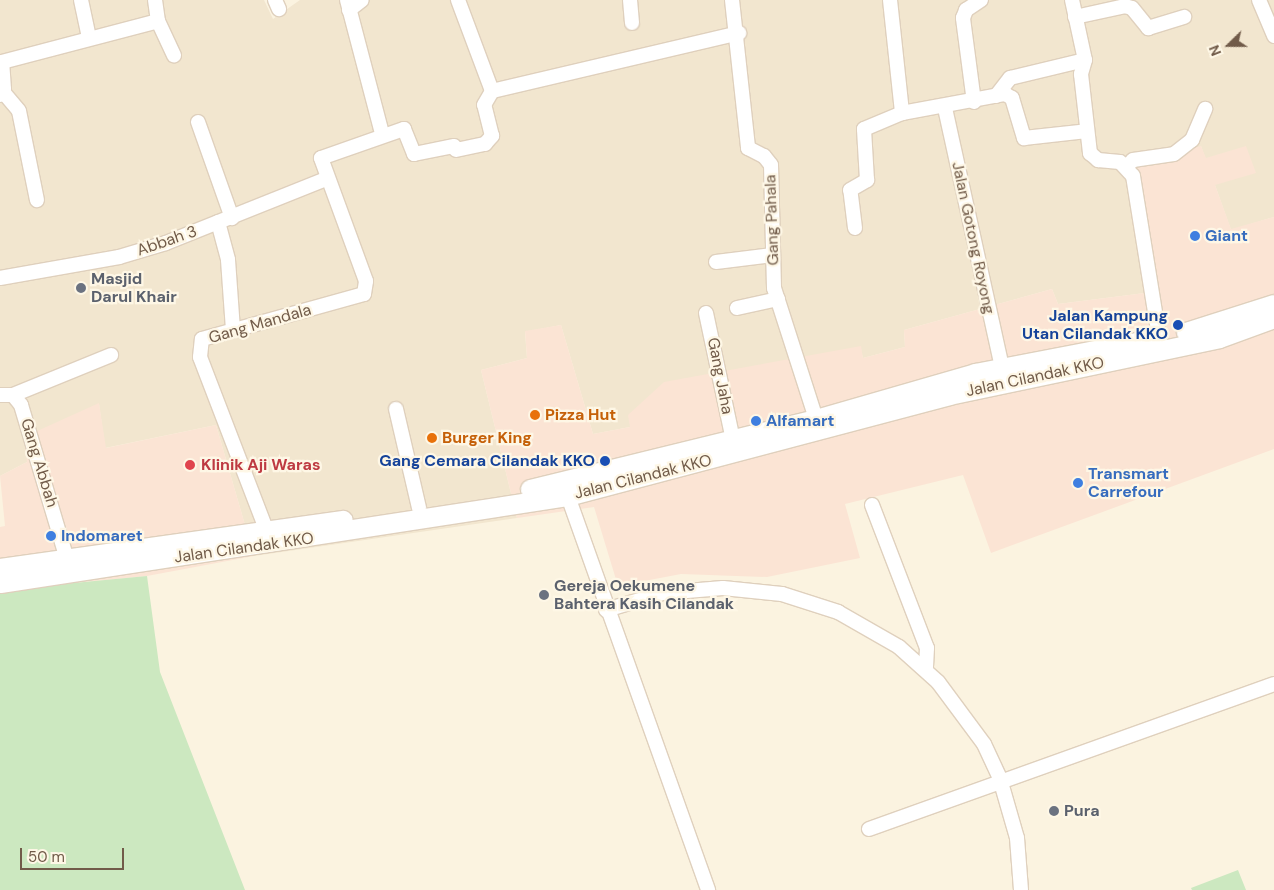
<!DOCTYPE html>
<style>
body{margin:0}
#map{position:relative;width:1274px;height:890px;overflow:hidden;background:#fbf3e0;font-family:"DM Sans",sans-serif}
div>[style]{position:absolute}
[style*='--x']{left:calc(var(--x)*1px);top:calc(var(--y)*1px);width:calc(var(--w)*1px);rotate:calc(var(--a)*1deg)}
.residential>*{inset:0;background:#f2e6cf}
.commercial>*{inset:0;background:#fbe4d4}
.green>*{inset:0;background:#cce8c0}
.roads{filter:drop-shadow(1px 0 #dfd0bd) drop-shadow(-1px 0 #dfd0bd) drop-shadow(0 1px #dfd0bd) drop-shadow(0 -1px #dfd0bd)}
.street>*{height:14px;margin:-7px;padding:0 7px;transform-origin:7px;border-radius:7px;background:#fff}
.secondary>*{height:19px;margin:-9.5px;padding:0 9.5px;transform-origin:9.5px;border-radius:9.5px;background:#fff}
.dots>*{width:14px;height:14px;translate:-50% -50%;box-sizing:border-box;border:2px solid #fef7e6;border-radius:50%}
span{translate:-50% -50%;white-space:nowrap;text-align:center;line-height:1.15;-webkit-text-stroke:4.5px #fef7e6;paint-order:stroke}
.street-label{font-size:16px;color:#715b49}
.shop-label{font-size:16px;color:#366cbe;font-weight:700}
.left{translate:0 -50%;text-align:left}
.worship-label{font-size:16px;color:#5b616d;font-weight:700}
.transit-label{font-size:16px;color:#164399;font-weight:700}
.right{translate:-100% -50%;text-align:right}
.food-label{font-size:16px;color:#c56008;font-weight:700}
.health-label{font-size:16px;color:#be3a42;font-weight:700}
.north{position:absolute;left:1204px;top:20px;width:50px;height:50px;-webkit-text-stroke:4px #fef7e6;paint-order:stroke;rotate:248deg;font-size:14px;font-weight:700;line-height:20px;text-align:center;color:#715b49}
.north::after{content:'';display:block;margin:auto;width:18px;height:22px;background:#715b49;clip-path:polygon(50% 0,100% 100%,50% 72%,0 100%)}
.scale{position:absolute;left:20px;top:848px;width:104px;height:22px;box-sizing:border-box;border:2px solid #715b49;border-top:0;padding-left:6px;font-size:15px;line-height:18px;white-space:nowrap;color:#715b49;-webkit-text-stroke:4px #fef7e6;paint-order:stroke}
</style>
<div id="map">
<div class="residential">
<i style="clip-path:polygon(0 0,264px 0,273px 19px,300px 0,1274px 0,1274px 217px,1231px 230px,1201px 146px,1145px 293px,1058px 304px,1052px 289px,904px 330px,905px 347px,863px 358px,860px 347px,630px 427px,593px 434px,561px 325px,525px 332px,527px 358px,481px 370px,517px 518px,254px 556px,216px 425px,105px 448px,99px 404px,27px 462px,0 476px)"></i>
</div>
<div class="commercial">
<i style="clip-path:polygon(1201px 146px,1206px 158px,1246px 146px,1256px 173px,1215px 185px,1231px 229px,1274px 217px,1274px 449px,991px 553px,963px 475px,845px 504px,860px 558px,767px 577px,681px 574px,618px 586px,594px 507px,517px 518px,481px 370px,527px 358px,525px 331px,561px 325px,593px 434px,630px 427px,628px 415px,664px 382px,861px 346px,863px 358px,905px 347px,904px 330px,1052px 289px,1058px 304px,1145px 293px,1142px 230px,1126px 164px)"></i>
<i style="clip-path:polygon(99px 403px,106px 448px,216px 425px,254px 556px,147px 576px,0 590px,0 527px,5px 526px,0 476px,27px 462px,24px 437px)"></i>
</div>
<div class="green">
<i style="clip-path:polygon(147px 576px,160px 672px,245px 890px,0 890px,0 590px)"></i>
<i style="clip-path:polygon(1238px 870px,1246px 890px,1192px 890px,1191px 888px)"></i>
</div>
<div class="roads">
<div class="street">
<i style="--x:81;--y:0;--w:39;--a:78"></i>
<i style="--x:155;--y:0;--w:21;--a:82"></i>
<i style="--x:275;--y:0;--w:10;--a:66"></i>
<i style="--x:347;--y:0;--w:138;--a:75.3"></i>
<i style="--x:458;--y:0;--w:97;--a:69.5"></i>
<i style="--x:630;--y:0;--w:23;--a:85"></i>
<i style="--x:732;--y:0;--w:149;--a:83.8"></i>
<i style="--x:748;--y:148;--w:18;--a:27"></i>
<i style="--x:764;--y:156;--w:11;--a:52"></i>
<i style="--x:771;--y:165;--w:123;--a:88.6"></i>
<i style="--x:774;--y:288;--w:138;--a:72.2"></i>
<i style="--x:890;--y:0;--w:114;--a:83.9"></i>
<i style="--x:902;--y:113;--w:105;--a:-10.5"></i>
<i style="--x:1005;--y:94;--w:8;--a:30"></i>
<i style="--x:1012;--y:98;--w:42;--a:73.3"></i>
<i style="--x:1024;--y:138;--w:63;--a:-6.3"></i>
<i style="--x:1072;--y:0;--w:61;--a:77.8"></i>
<i style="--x:1085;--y:60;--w:15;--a:106"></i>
<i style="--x:1081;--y:74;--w:80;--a:83.5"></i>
<i style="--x:1090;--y:153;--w:11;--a:41"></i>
<i style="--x:1098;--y:160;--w:22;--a:5"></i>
<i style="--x:1120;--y:162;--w:19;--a:47"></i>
<i style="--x:1133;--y:176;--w:163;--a:80.8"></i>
<i style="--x:1259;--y:0;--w:39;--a:67"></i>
<i style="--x:349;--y:10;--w:16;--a:-38"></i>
<i style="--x:1075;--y:17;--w:51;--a:-12.4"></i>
<i style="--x:1125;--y:6;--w:7;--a:16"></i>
<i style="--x:1132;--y:8;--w:26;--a:51"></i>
<i style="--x:1148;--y:28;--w:38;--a:-17"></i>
<i style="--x:158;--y:21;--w:38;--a:65"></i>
<i style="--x:492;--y:91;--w:254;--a:-13.2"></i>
<i style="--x:4;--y:93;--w:23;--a:50"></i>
<i style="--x:19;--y:111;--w:91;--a:78.6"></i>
<i style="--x:0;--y:95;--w:7;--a:-56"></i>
<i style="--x:4;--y:89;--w:27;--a:-94"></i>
<i style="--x:2;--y:62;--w:161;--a:-14.7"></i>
<i style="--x:996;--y:96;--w:23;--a:-52"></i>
<i style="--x:1010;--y:78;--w:77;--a:-13.5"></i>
<i style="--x:974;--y:102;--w:85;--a:-97.5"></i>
<i style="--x:963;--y:18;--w:9;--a:-69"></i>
<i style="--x:966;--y:10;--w:18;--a:-34"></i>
<i style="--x:945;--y:108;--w:266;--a:77.6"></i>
<i style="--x:198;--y:122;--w:102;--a:70.5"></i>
<i style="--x:456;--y:150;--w:30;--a:-12"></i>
<i style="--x:485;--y:144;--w:11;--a:-49"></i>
<i style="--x:492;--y:136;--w:32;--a:-104"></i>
<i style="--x:484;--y:105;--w:16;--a:-60"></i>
<i style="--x:1127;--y:166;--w:8;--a:-45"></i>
<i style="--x:1133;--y:160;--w:41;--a:-8.3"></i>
<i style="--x:1174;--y:154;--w:23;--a:-38"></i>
<i style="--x:1192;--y:140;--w:34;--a:-67"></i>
<i style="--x:218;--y:222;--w:39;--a:75"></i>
<i style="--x:228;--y:260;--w:70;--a:85.9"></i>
<i style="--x:855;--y:228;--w:38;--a:-97"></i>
<i style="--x:850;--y:190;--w:20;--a:-30"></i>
<i style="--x:867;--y:180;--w:51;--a:-93.4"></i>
<i style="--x:864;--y:129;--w:41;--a:-22.8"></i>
<i style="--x:716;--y:262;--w:57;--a:-7"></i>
<i style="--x:0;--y:278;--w:121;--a:-10"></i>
<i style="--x:119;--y:257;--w:49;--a:-16.6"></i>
<i style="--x:166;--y:243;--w:172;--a:-21.8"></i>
<i style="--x:737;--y:308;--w:42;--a:-12.4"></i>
<i style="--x:706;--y:313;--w:130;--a:78"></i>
<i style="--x:0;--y:395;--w:13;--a:0"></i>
<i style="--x:13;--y:395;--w:13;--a:51"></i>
<i style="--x:21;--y:405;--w:168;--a:73.4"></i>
<i style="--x:13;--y:395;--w:106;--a:-22.2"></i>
<i style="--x:396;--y:409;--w:102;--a:76.9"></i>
<i style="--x:565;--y:488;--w:427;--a:70.4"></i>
<i style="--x:872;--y:505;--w:153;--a:69"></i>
<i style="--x:927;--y:648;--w:21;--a:93"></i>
<i style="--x:266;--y:529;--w:184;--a:-111"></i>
<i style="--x:200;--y:357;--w:18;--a:-84"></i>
<i style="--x:202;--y:339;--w:168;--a:-15.5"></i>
<i style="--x:364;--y:294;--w:13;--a:-81"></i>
<i style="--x:366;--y:281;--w:131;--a:-110.1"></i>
<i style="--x:321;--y:158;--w:88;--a:-19.3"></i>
<i style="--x:404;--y:129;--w:27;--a:68"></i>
<i style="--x:414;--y:154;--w:41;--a:-11.3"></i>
<i style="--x:606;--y:610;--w:59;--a:-16.6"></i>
<i style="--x:663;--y:593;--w:60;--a:-4.8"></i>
<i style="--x:723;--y:588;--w:59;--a:5.8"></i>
<i style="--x:782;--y:594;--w:59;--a:17.8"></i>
<i style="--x:838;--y:612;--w:70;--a:29.8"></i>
<i style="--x:899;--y:647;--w:52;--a:41.9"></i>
<i style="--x:938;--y:682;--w:77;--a:53.4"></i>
<i style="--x:984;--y:744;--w:38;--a:65"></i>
<i style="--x:1000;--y:779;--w:61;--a:73.9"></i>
<i style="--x:1017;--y:838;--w:52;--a:85.6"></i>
<i style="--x:869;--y:829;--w:430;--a:-19.7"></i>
</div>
<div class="secondary">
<i style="--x:1186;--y:332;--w:92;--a:-17.7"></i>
<i style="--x:530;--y:489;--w:294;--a:-13.8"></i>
<i style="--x:816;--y:419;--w:166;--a:-16.1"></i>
<i style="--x:975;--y:373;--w:185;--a:-10.9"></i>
<i style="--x:0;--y:568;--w:346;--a:-8"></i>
<i style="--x:0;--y:583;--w:575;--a:-8.71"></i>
<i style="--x:568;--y:496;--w:394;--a:-14.8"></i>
<i style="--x:949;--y:395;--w:276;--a:-11.9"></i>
<i style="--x:1219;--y:338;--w:59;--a:-20"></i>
</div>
</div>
<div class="dots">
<i style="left:1195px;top:236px;background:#3f7fe0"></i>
<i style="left:81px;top:288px;background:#6b7280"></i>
<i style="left:1178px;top:325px;background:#1a4fb4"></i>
<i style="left:535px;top:415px;background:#e8710a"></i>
<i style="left:756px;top:421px;background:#3f7fe0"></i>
<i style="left:432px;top:438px;background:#e8710a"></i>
<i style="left:605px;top:461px;background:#1a4fb4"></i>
<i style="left:190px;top:465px;background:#e0444e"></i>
<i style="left:1078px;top:483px;background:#3f7fe0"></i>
<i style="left:51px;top:536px;background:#3f7fe0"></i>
<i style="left:544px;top:595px;background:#6b7280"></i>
<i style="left:1054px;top:811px;background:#6b7280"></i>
</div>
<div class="street-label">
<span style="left:772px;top:220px;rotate:-92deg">Gang Pahala</span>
<span style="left:973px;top:238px;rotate:78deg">Jalan Gotong Royong</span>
<span style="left:167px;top:241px;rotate:-19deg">Abbah 3</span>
<span style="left:260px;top:324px;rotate:-16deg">Gang Mandala</span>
<span style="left:720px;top:376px;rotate:79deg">Gang Jaha</span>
<span style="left:1035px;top:377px;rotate:-12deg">Jalan Cilandak KKO</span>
<span style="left:39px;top:463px;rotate:73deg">Gang Abbah</span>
<span style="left:643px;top:477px;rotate:-14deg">Jalan Cilandak KKO</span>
<span style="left:244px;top:548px;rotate:-8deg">Jalan Cilandak KKO</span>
</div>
<div class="shop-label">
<span class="left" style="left:1205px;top:236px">Giant</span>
<span class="left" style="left:766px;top:421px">Alfamart</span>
<span class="left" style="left:1088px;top:483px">Transmart<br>Carrefour</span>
<span class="left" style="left:61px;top:536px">Indomaret</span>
</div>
<div class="worship-label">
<span class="left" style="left:91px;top:288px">Masjid<br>Darul Khair</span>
<span class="left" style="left:554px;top:595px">Gereja Oekumene<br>Bahtera Kasih Cilandak</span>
<span class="left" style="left:1064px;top:811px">Pura</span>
</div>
<div class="transit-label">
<span class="right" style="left:1168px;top:325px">Jalan Kampung<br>Utan Cilandak KKO</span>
<span class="right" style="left:595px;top:461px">Gang Cemara Cilandak KKO</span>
</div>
<div class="food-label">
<span class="left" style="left:545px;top:415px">Pizza Hut</span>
<span class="left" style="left:442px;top:438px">Burger King</span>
</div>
<div class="health-label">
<span class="left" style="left:201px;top:465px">Klinik Aji Waras</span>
</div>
<div class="north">N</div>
<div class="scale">50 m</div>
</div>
